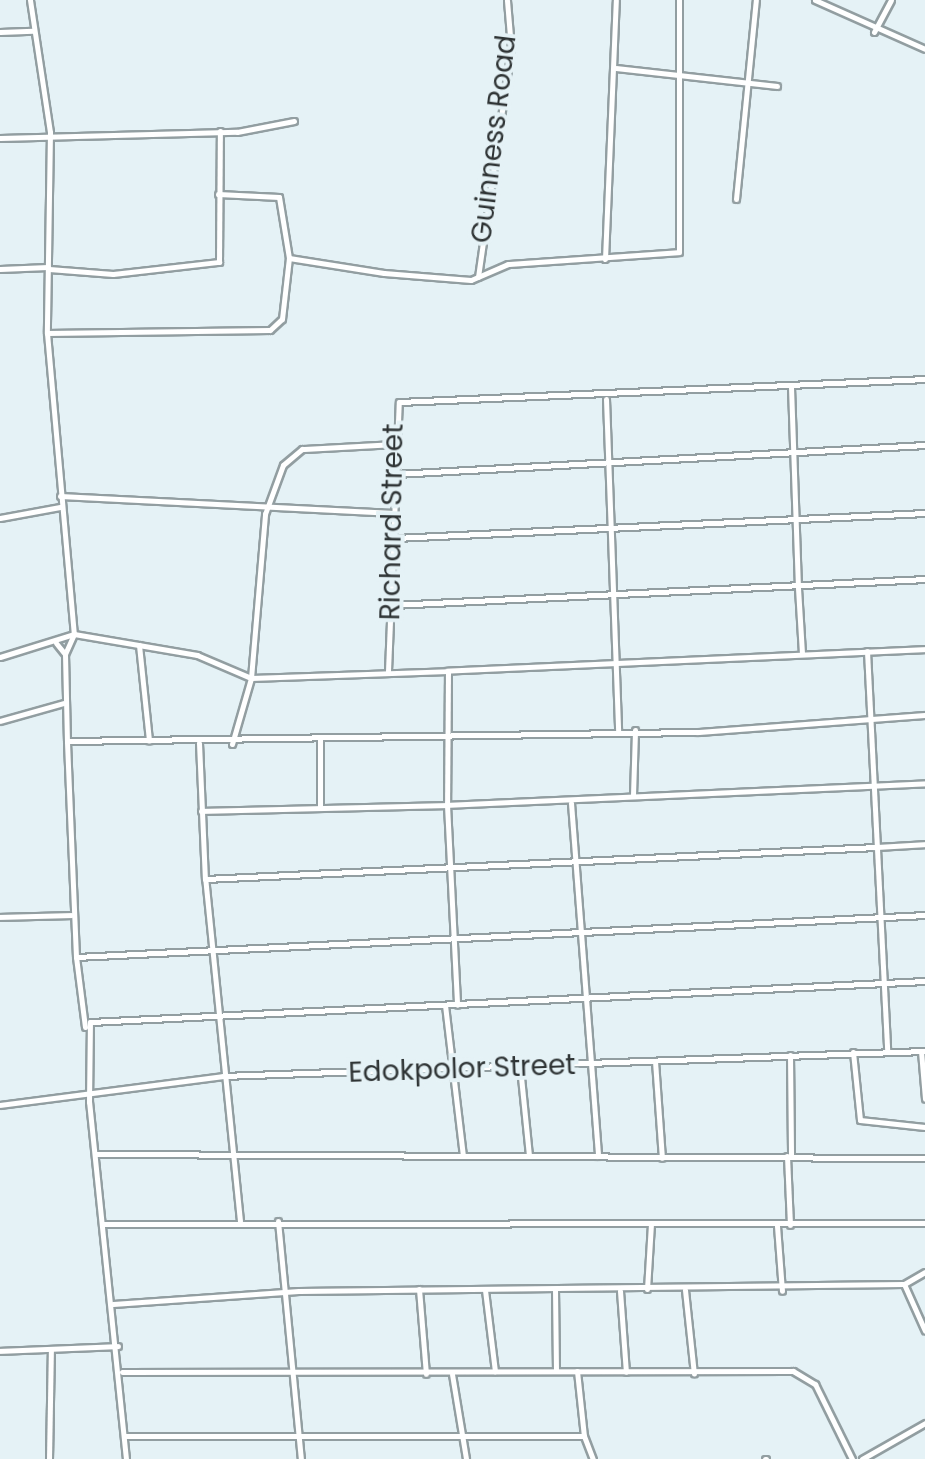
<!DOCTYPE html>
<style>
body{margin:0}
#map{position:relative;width:925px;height:1459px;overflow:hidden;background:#e5f2f6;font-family:Poppins,sans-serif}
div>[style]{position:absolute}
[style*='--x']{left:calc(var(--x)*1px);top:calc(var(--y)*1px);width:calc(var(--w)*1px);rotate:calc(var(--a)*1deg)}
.roads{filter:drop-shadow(2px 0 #929ea1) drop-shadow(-2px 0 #929ea1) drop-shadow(0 2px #929ea1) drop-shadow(0 -2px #929ea1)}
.minor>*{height:5px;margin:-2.5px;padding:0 2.5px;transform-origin:2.5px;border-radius:2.5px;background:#fff}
span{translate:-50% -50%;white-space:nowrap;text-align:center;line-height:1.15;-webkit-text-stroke:8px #e5f2f6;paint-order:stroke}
.street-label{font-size:28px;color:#2f3435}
</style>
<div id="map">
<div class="roads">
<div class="minor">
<i style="--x:30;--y:0;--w:134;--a:81.4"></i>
<i style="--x:50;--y:132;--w:201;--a:90.9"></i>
<i style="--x:47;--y:333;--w:302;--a:84.9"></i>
<i style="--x:74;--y:634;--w:22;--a:114"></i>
<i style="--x:815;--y:0;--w:120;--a:24"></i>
<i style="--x:0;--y:32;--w:33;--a:-2"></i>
<i style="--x:874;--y:32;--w:36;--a:-62"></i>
<i style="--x:616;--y:68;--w:162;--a:6.4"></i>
<i style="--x:0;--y:138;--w:237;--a:-1.5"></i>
<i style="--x:237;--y:132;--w:58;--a:-10.9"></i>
<i style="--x:218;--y:194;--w:61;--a:2.8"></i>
<i style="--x:279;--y:197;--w:62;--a:80.7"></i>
<i style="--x:289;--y:258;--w:96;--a:9"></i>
<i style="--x:384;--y:273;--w:87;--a:4.6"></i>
<i style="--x:471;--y:280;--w:40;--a:-23.4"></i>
<i style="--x:508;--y:264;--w:171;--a:-4"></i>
<i style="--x:679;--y:252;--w:252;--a:-90"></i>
<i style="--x:736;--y:199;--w:200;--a:-84.3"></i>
<i style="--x:605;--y:259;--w:259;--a:-87.6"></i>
<i style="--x:0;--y:269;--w:48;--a:-2.4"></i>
<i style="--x:49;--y:269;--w:64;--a:4.5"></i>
<i style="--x:113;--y:274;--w:107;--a:-6.5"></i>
<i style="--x:219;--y:262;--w:131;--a:-89.6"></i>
<i style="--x:478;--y:277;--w:231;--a:-81.8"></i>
<i style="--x:511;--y:48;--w:48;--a:-94.8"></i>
<i style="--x:47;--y:333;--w:223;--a:-0.8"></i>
<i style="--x:270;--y:330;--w:16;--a:-43"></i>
<i style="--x:282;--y:319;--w:61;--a:-83.5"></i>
<i style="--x:791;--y:387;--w:199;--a:88"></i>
<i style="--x:606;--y:399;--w:333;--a:87.9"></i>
<i style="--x:395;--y:474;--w:531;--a:-3.13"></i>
<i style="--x:60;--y:496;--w:334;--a:2.9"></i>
<i style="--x:0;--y:518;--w:61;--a:-10.4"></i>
<i style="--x:395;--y:538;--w:531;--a:-2.7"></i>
<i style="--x:798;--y:588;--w:66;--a:86.5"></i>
<i style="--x:392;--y:605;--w:534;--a:-2.79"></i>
<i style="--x:56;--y:643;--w:14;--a:51"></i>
<i style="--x:65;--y:654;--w:87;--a:88.7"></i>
<i style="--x:139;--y:645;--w:96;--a:84"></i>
<i style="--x:925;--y:649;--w:478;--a:177.4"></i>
<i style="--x:448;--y:671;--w:134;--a:90.4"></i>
<i style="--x:447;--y:805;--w:479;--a:-2.6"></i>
<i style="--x:867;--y:651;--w:400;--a:87.1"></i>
<i style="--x:0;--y:657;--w:77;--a:-17.3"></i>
<i style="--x:74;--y:634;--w:125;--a:9.7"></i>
<i style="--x:197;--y:655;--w:59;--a:23.1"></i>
<i style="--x:251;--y:678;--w:197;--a:-2"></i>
<i style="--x:388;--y:671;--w:269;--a:-87.7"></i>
<i style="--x:399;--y:402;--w:527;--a:-2.5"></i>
<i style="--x:0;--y:721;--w:66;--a:-15.7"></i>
<i style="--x:199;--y:743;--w:136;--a:87.5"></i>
<i style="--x:232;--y:744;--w:69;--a:-73.9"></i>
<i style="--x:251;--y:678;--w:165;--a:-85.1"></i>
<i style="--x:265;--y:514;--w:52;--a:-69.8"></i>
<i style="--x:283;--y:465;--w:25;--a:-40"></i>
<i style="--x:302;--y:449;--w:91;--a:-3.1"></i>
<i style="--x:633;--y:795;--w:65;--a:-88.2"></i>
<i style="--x:571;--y:803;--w:354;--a:85.6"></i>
<i style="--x:320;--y:806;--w:66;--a:-90"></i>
<i style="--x:201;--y:811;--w:246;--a:-1.4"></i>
<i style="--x:447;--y:805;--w:200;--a:87.1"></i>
<i style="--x:875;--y:847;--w:50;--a:-3.4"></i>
<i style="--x:0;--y:917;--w:71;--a:-1.6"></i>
<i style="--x:76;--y:957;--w:216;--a:-92.4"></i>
<i style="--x:67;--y:741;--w:631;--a:-0.82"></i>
<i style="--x:698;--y:732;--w:228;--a:-4.3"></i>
<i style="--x:445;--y:1005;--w:152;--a:83.2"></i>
<i style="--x:85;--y:1027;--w:71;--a:-97.3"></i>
<i style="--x:76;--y:957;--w:850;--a:-2.83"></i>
<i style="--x:921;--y:1051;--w:48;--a:85.2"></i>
<i style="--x:853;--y:1052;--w:68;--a:84.1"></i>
<i style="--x:860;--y:1120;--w:65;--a:6.1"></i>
<i style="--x:790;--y:1055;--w:101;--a:89.4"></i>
<i style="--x:655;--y:1061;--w:97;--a:85.9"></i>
<i style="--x:520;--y:1067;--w:89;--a:84.2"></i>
<i style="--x:0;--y:1105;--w:225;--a:-7.4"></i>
<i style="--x:223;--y:1076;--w:702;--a:-2.04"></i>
<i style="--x:96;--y:1154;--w:829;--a:0.28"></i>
<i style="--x:787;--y:1156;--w:69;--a:87.5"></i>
<i style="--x:240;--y:1221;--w:344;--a:-95.8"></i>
<i style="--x:205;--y:879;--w:671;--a:-2.73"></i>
<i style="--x:278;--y:1221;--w:239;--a:84.5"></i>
<i style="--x:103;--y:1224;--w:822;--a:-0.07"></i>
<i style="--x:777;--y:1226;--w:65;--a:85.6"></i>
<i style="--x:925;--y:1272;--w:24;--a:150"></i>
<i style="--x:904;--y:1284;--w:51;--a:65.9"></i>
<i style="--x:419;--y:1289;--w:85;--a:85.3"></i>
<i style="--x:555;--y:1289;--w:82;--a:89.3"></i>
<i style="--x:647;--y:1289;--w:65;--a:-86.5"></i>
<i style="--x:485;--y:1290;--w:82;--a:83"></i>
<i style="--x:685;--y:1290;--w:84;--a:83.9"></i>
<i style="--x:620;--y:1291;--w:81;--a:85.8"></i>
<i style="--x:113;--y:1304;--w:186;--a:-4"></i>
<i style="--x:299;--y:1291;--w:605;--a:-0.66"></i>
<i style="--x:0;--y:1351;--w:118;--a:-2.4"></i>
<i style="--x:577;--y:1371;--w:65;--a:83.9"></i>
<i style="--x:122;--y:1372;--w:671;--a:-0.09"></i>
<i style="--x:793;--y:1371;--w:26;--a:31"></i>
<i style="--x:815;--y:1384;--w:84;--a:63.7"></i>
<i style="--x:452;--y:1374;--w:86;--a:80.6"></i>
<i style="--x:125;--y:1436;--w:459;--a:0"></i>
<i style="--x:584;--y:1436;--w:25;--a:69"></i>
<i style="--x:49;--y:1459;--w:110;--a:-89"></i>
<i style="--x:126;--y:1459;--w:359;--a:-95.9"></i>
<i style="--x:89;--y:1102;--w:80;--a:-89.3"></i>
<i style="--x:90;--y:1022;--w:836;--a:-2.81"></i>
<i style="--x:765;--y:1459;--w:1;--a:0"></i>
<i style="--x:862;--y:1459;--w:73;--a:-29.7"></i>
</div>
</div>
<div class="street-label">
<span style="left:494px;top:139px;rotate:-83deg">Guinness Road</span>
<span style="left:392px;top:522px;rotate:-89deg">Richard Street</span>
<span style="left:462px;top:1069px;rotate:-2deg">Edokpolor Street</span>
</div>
</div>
